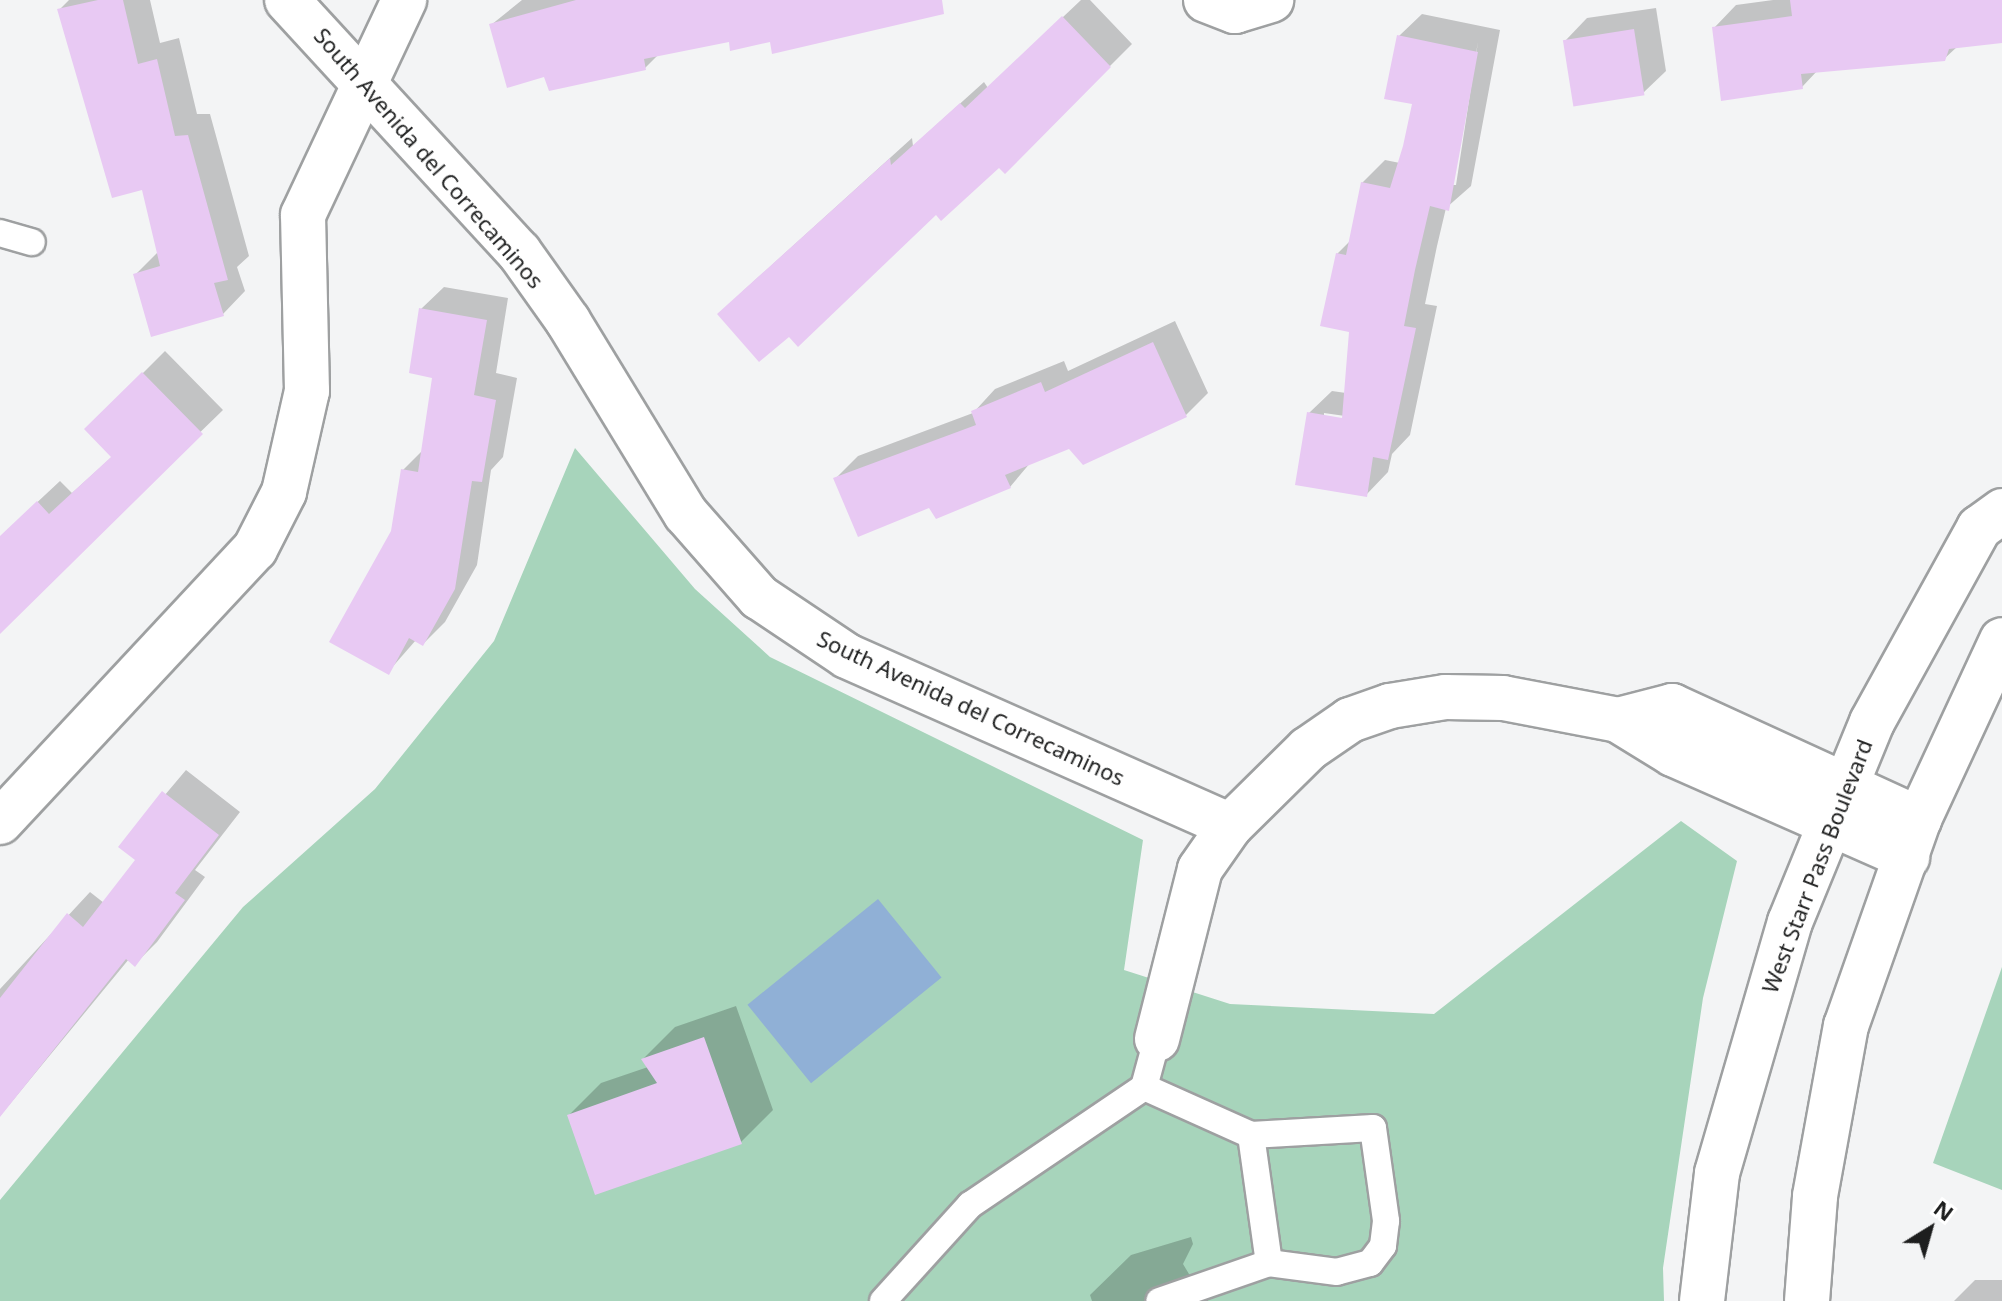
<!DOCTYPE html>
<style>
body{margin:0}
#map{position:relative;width:2002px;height:1301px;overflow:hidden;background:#f3f4f5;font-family:"Noto Sans",sans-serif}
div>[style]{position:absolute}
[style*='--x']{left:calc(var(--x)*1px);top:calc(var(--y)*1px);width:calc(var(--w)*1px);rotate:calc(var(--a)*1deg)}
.green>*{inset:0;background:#a7d4bb}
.water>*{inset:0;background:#90b0d6;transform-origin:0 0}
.shadow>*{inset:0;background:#0003}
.building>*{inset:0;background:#e8c9f3;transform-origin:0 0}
.roads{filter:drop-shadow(2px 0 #9ea0a1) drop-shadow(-2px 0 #9ea0a1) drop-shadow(0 2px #9ea0a1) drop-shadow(0 -2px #9ea0a1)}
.service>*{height:26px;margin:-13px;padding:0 13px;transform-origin:13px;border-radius:13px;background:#fff}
.minor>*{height:44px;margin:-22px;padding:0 22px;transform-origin:22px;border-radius:22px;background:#fff}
.tertiary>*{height:44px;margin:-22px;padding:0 22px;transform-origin:22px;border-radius:22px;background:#fff}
span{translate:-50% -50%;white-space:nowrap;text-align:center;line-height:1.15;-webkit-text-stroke:7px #fff;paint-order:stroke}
.street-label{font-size:22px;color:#1d1e1e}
.north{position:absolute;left:1890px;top:1189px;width:80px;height:80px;-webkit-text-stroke:6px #fff;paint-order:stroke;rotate:37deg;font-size:22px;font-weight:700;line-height:32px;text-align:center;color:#1d1e1e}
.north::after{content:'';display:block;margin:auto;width:28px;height:36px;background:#1d1e1e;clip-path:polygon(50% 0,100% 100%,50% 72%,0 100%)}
</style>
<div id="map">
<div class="green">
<i style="clip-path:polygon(575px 448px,695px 589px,770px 657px,1143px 840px,1124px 970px,1230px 1004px,1434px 1014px,1681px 821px,1737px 861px,1703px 998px,1663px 1268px,1664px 1301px,0 1301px,0 1200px,243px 907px,375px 789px,494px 641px)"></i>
<i style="clip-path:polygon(2002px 967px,2002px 1190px,1933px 1163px)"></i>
</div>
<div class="water">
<i style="left:878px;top:899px;width:101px;height:168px;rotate:51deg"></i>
</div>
<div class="shadow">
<i style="clip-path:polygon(69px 0,150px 0,160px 43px,179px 38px,197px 114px,210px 114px,249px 256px,237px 267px,245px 291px,223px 314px,135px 275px,158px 252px,143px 188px,59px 10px)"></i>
<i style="clip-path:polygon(522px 0,921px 0,772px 39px,730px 40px,659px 54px,645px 68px,545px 74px,491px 25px)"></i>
<i style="clip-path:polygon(1081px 0,1090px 0,1132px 44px,1005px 171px,1000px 165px,936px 212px,742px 292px,912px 138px,913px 146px,984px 82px,988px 88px)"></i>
<i style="clip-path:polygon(1773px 0,2002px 0,2002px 41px,1958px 46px,1944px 59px,1818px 70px,1802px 87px,1714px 28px,1736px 5px)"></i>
<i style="clip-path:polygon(1656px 8px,1666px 71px,1643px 93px,1565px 41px,1587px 18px)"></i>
<i style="clip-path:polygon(evenodd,1422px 14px,1500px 30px,1471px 186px,1446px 208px,1437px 246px,1425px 304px,1437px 306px,1410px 435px,1392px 454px,1388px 472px,1366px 495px,1309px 413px,1332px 391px,1346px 393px,1351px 330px,1337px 254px,1351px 240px,1362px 183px,1385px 160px,1400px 163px,1414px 103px,1399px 36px,1422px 14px,1478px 42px,1456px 185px,1452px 185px,1478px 42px,1422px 14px,1324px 413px,1352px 417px,1352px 421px,1324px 417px,1324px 413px)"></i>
<i style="clip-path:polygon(444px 287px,508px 298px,496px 373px,517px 378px,503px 457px,491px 470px,477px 565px,445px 622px,423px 644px,416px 640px,388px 672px,393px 531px,403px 470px,423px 450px,434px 376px,421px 309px)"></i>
<i style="clip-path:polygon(1175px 321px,1208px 393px,1186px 415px,1083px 463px,1070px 446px,1031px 462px,1010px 487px,930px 505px,836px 478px,858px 456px,973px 413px,995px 389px,1064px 361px,1068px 371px)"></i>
<i style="clip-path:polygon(165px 351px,223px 410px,0 627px,0 537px,60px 481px,72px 493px,113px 456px,87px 429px)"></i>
<i style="clip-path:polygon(186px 770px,240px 812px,195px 870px,205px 877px,157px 942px,135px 964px,129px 959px,0 1116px,0 989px,90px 892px,104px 903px,138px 860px,121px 847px)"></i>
<i style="clip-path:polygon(736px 1006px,773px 1110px,741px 1142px,569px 1115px,601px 1083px,648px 1067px,643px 1059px,675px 1027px)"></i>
<i style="clip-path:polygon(1191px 1237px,1193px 1244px,1183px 1264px,1189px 1274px,1202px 1277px,1208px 1301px,1092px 1301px,1090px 1295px,1131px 1255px)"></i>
<i style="clip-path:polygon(1975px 1280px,2002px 1280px,2002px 1301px,1954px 1301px)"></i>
</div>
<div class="building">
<i style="clip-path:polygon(98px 0,123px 0,138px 64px,157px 59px,175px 136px,188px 135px,228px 280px,214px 283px,224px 316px,151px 337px,133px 274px,160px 266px,142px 190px,112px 198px,57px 9px)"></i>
<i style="clip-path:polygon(576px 0,942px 0,944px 14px,772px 54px,770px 42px,730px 51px,729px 42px,644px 59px,646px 70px,549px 91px,544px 77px,507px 88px,489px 24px)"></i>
<i style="clip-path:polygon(1790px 0,2002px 0,2002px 43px,1949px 49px,1945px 61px,1801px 74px,1803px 89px,1721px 101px,1712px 27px,1792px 16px)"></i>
<i style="clip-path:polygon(1062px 16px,1111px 67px,1005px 174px,999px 168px,941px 221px,936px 215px,798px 347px,789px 337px,759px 362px,717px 314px,890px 158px,891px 165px,960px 103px,965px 108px)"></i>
<i style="left:1634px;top:29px;width:67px;height:72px;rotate:81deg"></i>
<i style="clip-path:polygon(1397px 35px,1478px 52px,1449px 211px,1430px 206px,1415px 270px,1404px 326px,1416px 328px,1388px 460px,1373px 457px,1367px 497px,1295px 485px,1307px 412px,1342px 418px,1349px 332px,1320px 326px,1336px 253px,1346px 255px,1361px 182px,1390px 188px,1403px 146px,1412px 104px,1384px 99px)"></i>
<i style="clip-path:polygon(419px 308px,487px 320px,474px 395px,496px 400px,482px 482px,472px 481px,455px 589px,423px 646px,409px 638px,389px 675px,329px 642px,391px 531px,401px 469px,418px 472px,432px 378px,409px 373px)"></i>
<i style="clip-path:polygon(1153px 342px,1187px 417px,1083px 465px,1069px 449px,1005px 475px,1011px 488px,936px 519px,929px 508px,858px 537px,833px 478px,976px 425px,971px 411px,1041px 382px,1045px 392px)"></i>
<i style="clip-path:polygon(142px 372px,203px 434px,0 634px,0 536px,37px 501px,49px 514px,111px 457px,84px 429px)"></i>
<i style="clip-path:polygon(162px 791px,219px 835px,175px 893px,185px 900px,135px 967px,126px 959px,0 1117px,0 998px,67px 913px,83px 927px,135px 860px,118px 847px)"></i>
<i style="clip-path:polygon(704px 1037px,742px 1144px,595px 1195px,567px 1115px,657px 1083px,641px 1059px)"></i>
</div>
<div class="roads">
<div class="service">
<i style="--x:0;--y:233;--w:33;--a:16"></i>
<i style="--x:1144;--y:1087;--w:117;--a:24.2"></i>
<i style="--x:1251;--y:1135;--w:122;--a:-3.3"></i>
<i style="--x:1373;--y:1128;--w:94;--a:82"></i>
<i style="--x:1386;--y:1221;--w:25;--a:97"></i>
<i style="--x:1383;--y:1246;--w:21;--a:127"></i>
<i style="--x:1370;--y:1263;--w:34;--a:165"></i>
<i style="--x:1337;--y:1272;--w:69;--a:-172.5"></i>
<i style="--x:1269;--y:1263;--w:116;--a:160.9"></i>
<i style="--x:1251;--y:1135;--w:129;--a:82"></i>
<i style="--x:883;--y:1301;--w:130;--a:-47.8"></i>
<i style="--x:970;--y:1205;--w:210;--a:-34.1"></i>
<i style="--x:1144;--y:1087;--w:50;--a:-74.8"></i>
</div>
<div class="minor">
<i style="--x:287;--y:0;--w:343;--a:47.4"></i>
<i style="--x:519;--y:252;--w:85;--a:54.6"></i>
<i style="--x:568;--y:321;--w:226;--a:58.6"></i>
<i style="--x:686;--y:514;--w:111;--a:48.7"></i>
<i style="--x:759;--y:597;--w:106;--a:33.8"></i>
<i style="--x:847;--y:656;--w:419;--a:23.9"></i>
<i style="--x:1206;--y:0;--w:31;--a:21"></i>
<i style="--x:1235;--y:11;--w:38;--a:-17"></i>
<i style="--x:1618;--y:720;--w:56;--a:-14.5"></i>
<i style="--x:1672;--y:706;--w:272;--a:24.6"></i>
<i style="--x:0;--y:822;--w:374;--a:-47"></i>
<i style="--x:255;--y:549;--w:64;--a:-63"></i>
<i style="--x:284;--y:492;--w:104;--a:-77.2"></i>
<i style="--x:307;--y:391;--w:176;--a:-91.3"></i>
<i style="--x:303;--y:215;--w:238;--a:-64.8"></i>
<i style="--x:1157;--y:1039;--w:175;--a:-75.8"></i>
<i style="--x:1200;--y:869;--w:52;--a:-55.1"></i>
<i style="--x:1230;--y:826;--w:110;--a:-44.6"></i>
<i style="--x:1308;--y:749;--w:51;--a:-34.6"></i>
<i style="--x:1350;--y:720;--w:42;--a:-19.3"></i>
<i style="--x:1390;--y:706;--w:56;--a:-9.3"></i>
<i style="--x:1445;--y:697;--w:58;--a:1"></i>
<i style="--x:1503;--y:698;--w:117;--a:10.8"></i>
<i style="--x:1618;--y:720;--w:65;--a:31.7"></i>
<i style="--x:1673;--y:754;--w:256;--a:23.8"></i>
</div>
<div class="tertiary">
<i style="--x:1702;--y:1301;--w:129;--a:-83.3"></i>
<i style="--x:1717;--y:1173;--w:261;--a:-73.8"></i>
<i style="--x:1790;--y:922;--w:216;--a:-67.7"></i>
<i style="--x:1872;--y:722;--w:222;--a:-61.1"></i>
<i style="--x:1979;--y:528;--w:29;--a:-36"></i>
<i style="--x:1807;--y:1301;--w:105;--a:-85.6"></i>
<i style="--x:1815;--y:1196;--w:173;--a:-79.7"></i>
<i style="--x:1846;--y:1026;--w:219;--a:-70.6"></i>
<i style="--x:1919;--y:819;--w:197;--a:-65.1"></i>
</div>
</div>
<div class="street-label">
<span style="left:429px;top:158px;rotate:49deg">South Avenida del Correcaminos</span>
<span style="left:971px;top:708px;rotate:25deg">South Avenida del Correcaminos</span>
<span style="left:1817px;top:866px;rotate:-69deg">West Starr Pass Boulevard</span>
</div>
<div class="north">N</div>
</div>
